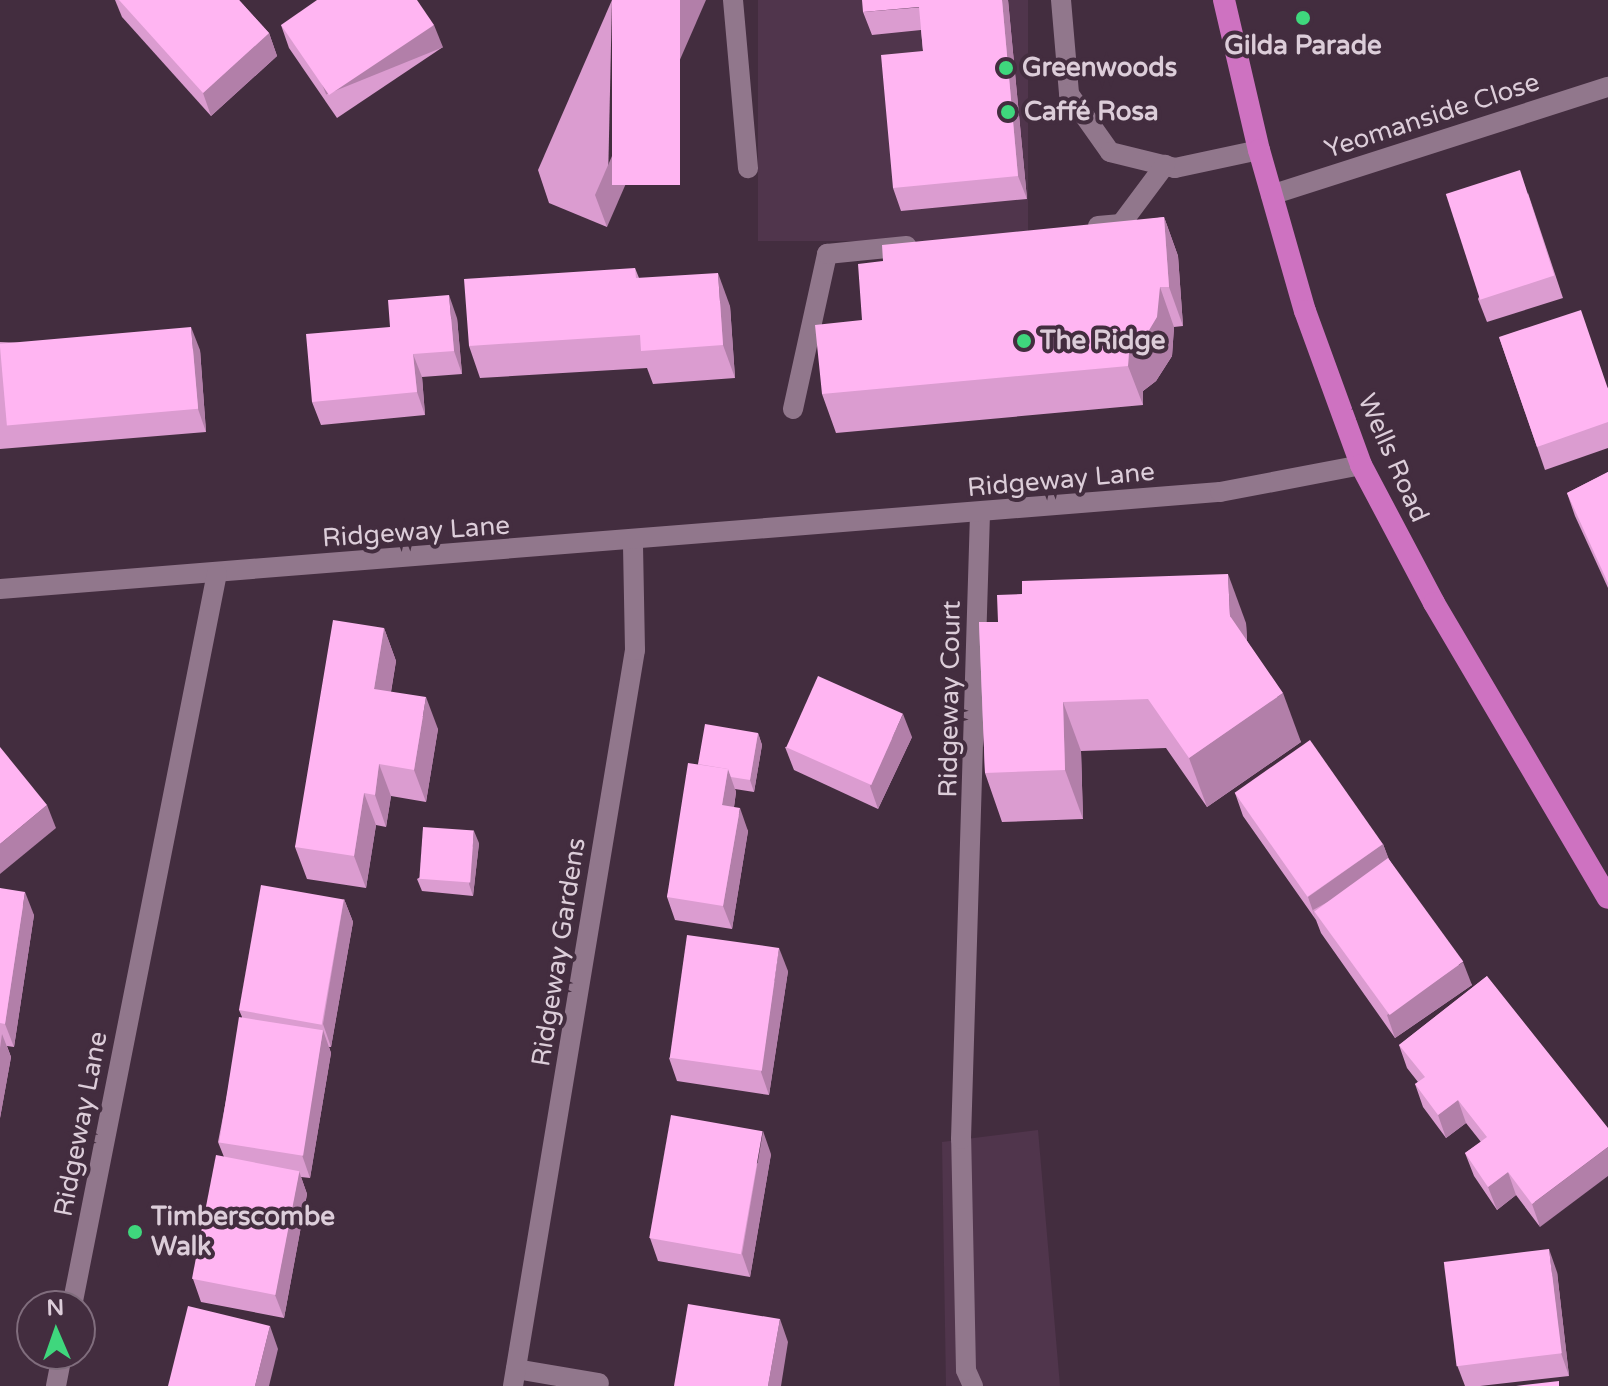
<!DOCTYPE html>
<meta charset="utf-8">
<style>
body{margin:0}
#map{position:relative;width:1608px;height:1386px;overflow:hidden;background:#432d3f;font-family:"Varela Round",sans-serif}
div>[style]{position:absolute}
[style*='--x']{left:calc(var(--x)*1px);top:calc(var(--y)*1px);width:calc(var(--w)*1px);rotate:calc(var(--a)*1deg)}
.built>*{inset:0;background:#50354c;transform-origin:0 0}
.service>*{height:20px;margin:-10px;padding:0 10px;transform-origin:10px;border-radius:10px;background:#91778c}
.minor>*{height:20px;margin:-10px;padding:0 10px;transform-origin:10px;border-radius:10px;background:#91778c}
.tertiary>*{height:20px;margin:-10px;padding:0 10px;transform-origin:10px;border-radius:10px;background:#91778c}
.trunk>*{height:22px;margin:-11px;padding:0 11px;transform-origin:11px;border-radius:11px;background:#ce72c1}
.wall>*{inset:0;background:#db9cd0}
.shaded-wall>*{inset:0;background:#b27fa9;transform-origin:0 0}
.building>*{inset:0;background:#ffb5f2;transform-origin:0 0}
.dots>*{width:22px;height:22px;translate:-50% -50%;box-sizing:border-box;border:4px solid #432d3f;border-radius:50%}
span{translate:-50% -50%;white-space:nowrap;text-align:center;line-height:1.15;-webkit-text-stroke:8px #432d3f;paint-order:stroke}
.poi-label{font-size:26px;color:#dccdd9;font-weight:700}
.left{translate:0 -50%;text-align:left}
.street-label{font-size:26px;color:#dccdd9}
.north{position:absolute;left:16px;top:1290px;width:80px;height:80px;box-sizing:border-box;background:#432d3f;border:2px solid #806d7d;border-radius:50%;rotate:358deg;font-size:22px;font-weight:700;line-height:32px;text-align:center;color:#dccdd9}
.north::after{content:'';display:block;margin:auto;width:28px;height:36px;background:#3fd77d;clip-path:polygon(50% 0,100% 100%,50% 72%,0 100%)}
</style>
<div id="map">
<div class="built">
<i style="left:758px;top:0;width:270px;height:241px"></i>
<i style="clip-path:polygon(1038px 1130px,1060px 1386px,946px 1386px,942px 1142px)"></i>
</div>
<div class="service">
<i style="--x:733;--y:0;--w:169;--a:84.9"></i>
<i style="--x:1061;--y:0;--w:94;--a:85.1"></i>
<i style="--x:1069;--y:94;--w:71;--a:54.7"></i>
<i style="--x:1110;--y:152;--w:67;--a:13.8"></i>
<i style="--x:1175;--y:168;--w:86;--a:-12.1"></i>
<i style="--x:1098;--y:226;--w:23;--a:-5"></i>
<i style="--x:1121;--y:224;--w:74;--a:-53.3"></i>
<i style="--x:793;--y:409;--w:159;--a:-77.6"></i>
<i style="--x:827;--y:254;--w:80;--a:-5.7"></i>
<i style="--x:973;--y:1386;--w:17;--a:-114"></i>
<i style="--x:966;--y:1370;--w:231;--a:-91.2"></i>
<i style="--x:961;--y:1139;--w:625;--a:-88.26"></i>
</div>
<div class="minor">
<i style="--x:1271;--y:195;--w:354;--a:-17.8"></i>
<i style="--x:516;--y:1369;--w:84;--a:9.6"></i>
<i style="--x:513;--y:1386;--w:746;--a:-80.59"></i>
<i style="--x:635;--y:650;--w:109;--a:-91.1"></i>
</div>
<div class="tertiary">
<i style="--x:0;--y:589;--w:1224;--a:-4.55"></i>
<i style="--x:1220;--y:492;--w:144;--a:-10.8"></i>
<i style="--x:72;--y:1306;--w:747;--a:-78.81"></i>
<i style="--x:56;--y:1386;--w:33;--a:-79"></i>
</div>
<div class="trunk">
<i style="--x:1224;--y:0;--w:154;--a:76.9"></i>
<i style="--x:1259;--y:150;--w:167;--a:74.1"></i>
<i style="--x:1305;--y:311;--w:164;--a:70"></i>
<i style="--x:1361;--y:465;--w:156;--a:62.1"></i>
<i style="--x:1434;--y:603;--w:342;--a:59.5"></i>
</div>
<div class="wall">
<i style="clip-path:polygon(115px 0,239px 0,269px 33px,277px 56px,211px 116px,122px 17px)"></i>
<i style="clip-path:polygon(612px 0,607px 227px,549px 203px,538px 170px)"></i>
<i style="clip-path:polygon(1008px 0,1027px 199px,901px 211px,893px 188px,923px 51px,921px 30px,872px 35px,863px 12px)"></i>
<i style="clip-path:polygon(281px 25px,443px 47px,337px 118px,289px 48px)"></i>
<i style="clip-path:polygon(1528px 193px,1563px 298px,1487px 322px,1478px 299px)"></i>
<i style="clip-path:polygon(1164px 217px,1178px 256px,1183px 326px,1174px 327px,1172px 356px,1156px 381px,1143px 391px,1143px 405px,836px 433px,822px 394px,862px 320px,883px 261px)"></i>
<i style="clip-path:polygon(635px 268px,639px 278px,730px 306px,735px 378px,653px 384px,647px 368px,480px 378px,469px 346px)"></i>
<i style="clip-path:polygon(457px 318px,462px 374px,422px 377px,425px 415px,321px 425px,312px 402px,390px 327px)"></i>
<i style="clip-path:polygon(1499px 337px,1608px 388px,1608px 448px,1545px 470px)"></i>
<i style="clip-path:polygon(0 342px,200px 350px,206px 432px,0 449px)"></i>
<i style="clip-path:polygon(1608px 472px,1608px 588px,1575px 516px,1567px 493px)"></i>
<i style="clip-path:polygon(979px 622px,1246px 623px,1247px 641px,1301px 742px,1207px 807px,1166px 748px,1081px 751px,1083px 819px,1002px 822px,985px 773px)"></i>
<i style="clip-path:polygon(384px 628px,396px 661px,391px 692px,438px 729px,426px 802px,391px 796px,386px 827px,376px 825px,366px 888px,307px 879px,295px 847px)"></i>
<i style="clip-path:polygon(758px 733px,762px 745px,754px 792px,735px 789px,736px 792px,734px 807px,748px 831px,732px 929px,675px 920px,667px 897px,698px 764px)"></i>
<i style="clip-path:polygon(912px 737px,878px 809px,794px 770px,785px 747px)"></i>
<i style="clip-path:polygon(1235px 793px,1383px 844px,1388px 858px,1472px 985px,1395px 1038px,1321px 933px,1316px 920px,1243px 816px)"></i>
<i style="clip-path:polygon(479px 843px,473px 896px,422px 891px,417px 879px)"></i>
<i style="clip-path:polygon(0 888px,34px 915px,14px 1047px,7px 1046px,11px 1057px,0 1118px)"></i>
<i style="clip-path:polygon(344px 899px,353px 922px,331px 1047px,329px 1047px,331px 1053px,310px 1178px,301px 1177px,307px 1194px,284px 1318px,201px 1302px,193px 1279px,224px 1157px,218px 1142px,242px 1017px,239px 1010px)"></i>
<i style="clip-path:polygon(788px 971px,769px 1095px,677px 1081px,669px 1058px)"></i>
<i style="clip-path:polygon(1487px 976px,1540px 1227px,1516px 1195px,1497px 1210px,1474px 1176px,1465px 1153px,1481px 1142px,1466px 1123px,1446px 1138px,1423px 1107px,1415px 1084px,1418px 1082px,1407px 1068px,1399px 1045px)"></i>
<i style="clip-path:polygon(771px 1154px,750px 1277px,658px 1261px,650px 1238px)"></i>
<i style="clip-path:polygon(1557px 1272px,1569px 1376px,1480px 1386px,1465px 1386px,1457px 1365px)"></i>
</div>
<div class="shaded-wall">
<i style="clip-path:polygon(680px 0,706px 0,607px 227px,595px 195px)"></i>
<i style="clip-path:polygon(1002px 0,1008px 0,1027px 199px,1018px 176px)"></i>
<i style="left:434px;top:25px;width:24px;height:126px;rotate:68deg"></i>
<i style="clip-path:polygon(269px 33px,277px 56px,211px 116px,203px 93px)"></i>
<i style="clip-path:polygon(1164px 217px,1178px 256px,1183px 326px,1169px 287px)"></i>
<i style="clip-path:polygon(718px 273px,730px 306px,735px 378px,723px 345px)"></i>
<i style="clip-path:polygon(1160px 287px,1174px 327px,1172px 356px,1156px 381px,1143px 391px,1143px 405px,1128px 366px,1129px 351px)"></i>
<i style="clip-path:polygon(449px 295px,457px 318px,462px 374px,454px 351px)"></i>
<i style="clip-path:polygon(191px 327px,200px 350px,206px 432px,198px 409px)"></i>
<i style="clip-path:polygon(413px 354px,422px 377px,425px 415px,417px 392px)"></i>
<i style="clip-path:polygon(1228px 574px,1246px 623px,1248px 666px,1230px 616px)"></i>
<i style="clip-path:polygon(384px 628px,396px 661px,386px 721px,374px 689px)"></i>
<i style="clip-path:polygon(1283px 693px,1301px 742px,1207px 807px,1189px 758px)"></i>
<i style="clip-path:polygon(426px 697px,438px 729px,426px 802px,414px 770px)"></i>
<i style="clip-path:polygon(1063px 702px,1081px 751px,1083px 819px,1065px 770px)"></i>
<i style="clip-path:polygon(903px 714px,912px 737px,878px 809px,870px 786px)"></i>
<i style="clip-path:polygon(758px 733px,762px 745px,754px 792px,750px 780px)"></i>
<i style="clip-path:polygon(379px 764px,391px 796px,386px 827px,375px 795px)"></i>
<i style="clip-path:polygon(728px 769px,736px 792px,731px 828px,722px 805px)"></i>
<i style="clip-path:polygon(364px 793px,376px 825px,366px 888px,354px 856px)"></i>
<i style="clip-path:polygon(47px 805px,56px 828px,0 874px,0 844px)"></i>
<i style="clip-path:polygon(740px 808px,748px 831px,732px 929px,723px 906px)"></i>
<i style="clip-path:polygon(474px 831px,479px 843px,473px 896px,469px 884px)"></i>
<i style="clip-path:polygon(1383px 844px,1392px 867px,1313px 910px,1316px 920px,1308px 897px)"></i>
<i style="clip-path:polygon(25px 892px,34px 915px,14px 1047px,5px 1024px)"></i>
<i style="clip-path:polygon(344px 899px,353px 922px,331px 1047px,323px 1024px)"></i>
<i style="clip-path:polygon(779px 948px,788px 971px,769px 1095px,761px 1072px)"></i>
<i style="clip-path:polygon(1463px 962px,1472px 985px,1395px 1038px,1387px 1015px)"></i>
<i style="clip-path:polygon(323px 1030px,331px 1053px,310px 1178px,302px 1155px)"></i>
<i style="clip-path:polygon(2px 1034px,11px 1057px,0 1118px,0 1048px)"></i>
<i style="clip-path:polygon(1458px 1100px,1466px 1123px,1446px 1138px,1438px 1115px)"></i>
<i style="clip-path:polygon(763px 1131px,771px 1154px,750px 1277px,742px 1254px)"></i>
<i style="clip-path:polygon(1608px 1147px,1608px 1176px,1540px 1227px,1532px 1204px)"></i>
<i style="clip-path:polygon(299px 1171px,307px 1194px,284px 1318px,275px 1295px)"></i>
<i style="clip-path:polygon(1508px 1172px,1516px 1195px,1497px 1210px,1488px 1187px)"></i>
<i style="clip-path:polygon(1549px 1249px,1557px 1272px,1569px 1376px,1561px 1353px)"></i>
<i style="clip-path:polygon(780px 1319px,788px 1342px,781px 1386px,768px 1386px)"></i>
<i style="clip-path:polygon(270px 1326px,278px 1349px,269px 1386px,255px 1386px)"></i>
</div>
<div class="building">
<i style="clip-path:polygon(119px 0,239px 0,269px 33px,203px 93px)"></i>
<i style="clip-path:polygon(317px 0,417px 0,434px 25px,329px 95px,281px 25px)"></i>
<i style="left:612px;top:0;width:68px;height:185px"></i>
<i style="clip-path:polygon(862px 0,1002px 0,1018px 176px,893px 188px,881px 55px,923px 51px,919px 7px,863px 12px)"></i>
<i style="left:1520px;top:170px;width:111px;height:78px;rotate:72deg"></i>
<i style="clip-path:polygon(1164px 217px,1169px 287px,1160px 287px,1157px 317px,1142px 342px,1129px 351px,1128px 366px,822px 394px,815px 325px,862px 320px,858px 264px,883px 261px,882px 245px)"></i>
<i style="clip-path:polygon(635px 268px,636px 278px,718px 273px,723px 345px,641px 351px,640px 335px,469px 346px,464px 279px)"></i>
<i style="clip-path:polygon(449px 295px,454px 351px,413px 354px,417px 392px,312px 402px,306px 334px,390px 327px,388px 300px)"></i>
<i style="clip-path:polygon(1581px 310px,1608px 389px,1608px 422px,1537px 447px,1499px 337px)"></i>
<i style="left:191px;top:327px;width:82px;height:192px;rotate:85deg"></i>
<i style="clip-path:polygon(1608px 472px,1608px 583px,1567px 493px)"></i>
<i style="clip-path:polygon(1228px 574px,1230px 616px,1283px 693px,1189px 758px,1148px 699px,1063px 702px,1065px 770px,985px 773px,979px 622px,998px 622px,997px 595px,1022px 594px,1022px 581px)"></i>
<i style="clip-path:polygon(333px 620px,384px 628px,374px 689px,426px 697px,414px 770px,379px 764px,375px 795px,364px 793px,354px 856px,295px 847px)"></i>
<i style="left:818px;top:676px;width:93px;height:78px;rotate:24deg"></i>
<i style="clip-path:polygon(705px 724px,758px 733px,750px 780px,731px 777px,728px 769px,698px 764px)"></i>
<i style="left:1310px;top:740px;width:127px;height:92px;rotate:55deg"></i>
<i style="clip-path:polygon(0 747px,47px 805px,0 844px)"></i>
<i style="clip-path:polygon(688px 763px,728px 769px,722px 805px,740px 808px,723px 906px,667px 897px)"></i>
<i style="left:423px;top:827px;width:51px;height:52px;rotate:4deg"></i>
<i style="left:1388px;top:858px;width:128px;height:91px;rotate:54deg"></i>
<i style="left:261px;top:885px;width:84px;height:127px;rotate:10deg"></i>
<i style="clip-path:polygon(0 888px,25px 892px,5px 1024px,0 1023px)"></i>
<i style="left:687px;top:935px;width:93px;height:124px;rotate:8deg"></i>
<i style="clip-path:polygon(1487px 976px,1608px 1128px,1608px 1147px,1532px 1204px,1508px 1172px,1488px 1187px,1465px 1153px,1487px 1137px,1458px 1100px,1438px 1115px,1415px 1084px,1425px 1077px,1399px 1045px)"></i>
<i style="left:239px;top:1017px;width:85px;height:127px;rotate:9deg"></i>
<i style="left:671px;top:1115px;width:93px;height:125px;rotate:10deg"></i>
<i style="left:216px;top:1155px;width:85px;height:126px;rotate:11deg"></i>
<i style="left:1549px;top:1249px;width:105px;height:106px;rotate:83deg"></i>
<i style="clip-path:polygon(688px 1304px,780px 1319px,768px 1386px,674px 1386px)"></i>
<i style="clip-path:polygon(188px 1306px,270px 1326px,255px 1386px,168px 1386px)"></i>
<i style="clip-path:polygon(1559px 1381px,1559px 1386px,1516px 1386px)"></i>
</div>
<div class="dots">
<i style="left:1303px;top:18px;background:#3fd77d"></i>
<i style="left:1006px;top:68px;background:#3fd77d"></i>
<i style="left:1008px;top:112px;background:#3fd77d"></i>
<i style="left:1024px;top:341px;background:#3fd77d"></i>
<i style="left:135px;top:1232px;background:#3fd77d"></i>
</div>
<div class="poi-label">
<span style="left:1303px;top:46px">Gilda Parade</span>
<span class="left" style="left:1022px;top:68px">Greenwoods</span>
<span class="left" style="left:1024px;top:112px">Caffé Rosa</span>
<span class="left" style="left:1040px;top:341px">The Ridge</span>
<span class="left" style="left:151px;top:1232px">Timberscombe<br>Walk</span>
</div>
<div class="street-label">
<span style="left:1432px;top:116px;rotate:-18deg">Yeomanside Close</span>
<span style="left:1393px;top:458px;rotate:66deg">Wells Road</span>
<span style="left:1061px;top:480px;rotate:-5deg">Ridgeway Lane</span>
<span style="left:416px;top:532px;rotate:-4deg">Ridgeway Lane</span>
<span style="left:950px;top:699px;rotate:-89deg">Ridgeway Court</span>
<span style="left:559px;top:952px;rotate:-81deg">Ridgeway Gardens</span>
<span style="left:81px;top:1124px;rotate:-79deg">Ridgeway Lane</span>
</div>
<div class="north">N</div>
</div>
